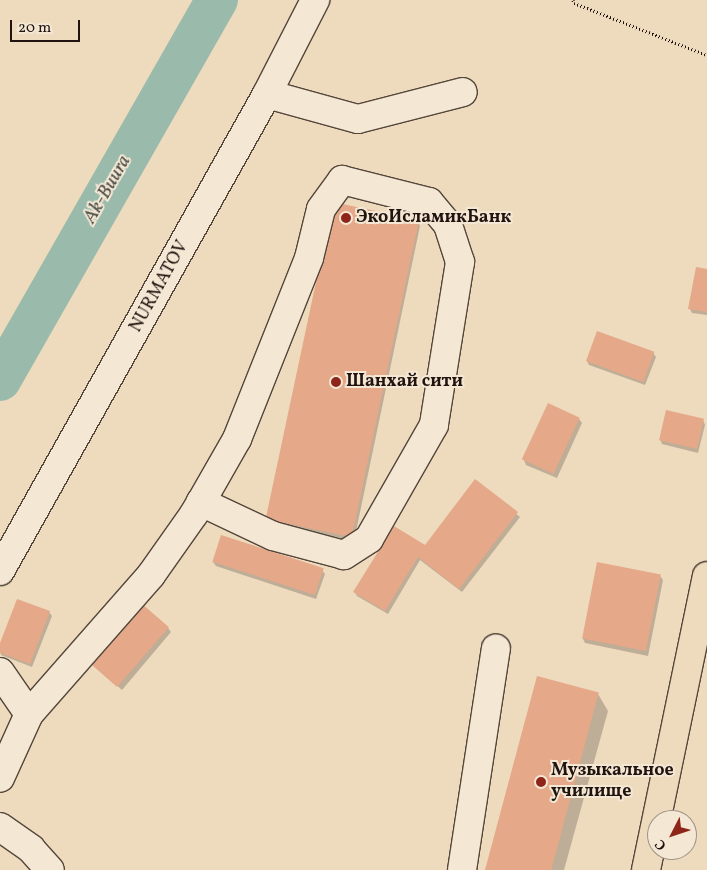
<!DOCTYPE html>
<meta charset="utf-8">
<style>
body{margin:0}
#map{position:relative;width:707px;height:870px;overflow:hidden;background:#eedabd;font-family:Vollkorn,serif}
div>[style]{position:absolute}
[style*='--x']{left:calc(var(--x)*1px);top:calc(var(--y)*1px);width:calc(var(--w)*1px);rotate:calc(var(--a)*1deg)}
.shadow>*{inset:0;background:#0003}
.river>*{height:42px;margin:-21px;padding:0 21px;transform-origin:21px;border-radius:21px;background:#9abbac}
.building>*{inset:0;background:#e5a889;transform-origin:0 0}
.path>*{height:3px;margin-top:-1.5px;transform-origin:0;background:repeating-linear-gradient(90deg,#201410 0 1px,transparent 0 3.5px)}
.roads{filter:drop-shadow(1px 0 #54463b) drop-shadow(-1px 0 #54463b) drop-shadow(0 1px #54463b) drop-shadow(0 -1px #54463b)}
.minor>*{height:28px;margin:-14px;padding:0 14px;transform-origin:14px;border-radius:14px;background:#f4e7d4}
.major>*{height:28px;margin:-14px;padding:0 14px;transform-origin:14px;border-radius:14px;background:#eedabd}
.dots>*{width:14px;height:14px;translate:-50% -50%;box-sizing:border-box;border:2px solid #f4e7d4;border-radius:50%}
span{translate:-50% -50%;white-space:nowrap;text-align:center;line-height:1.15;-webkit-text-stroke:4px #f4e7d4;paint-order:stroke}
.poi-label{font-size:18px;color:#201410;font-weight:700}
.left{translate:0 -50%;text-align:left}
.street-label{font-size:18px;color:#201410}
.water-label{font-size:19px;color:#4b4e47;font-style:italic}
.north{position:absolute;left:647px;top:810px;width:50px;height:50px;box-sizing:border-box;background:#f4e7d4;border:1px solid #9f9386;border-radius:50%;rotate:229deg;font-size:14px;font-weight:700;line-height:20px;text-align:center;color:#201410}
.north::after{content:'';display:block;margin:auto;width:18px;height:22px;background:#8f2418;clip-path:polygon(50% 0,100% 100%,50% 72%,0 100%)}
.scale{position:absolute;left:10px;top:20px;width:70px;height:22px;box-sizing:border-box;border:2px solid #201410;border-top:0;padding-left:6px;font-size:15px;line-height:18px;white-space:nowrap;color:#201410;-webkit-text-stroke:4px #f4e7d4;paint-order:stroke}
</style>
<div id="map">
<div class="shadow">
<i style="clip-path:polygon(418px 222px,420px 226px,354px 541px,270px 523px)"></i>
<i style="clip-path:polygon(707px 270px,707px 315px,692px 313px,690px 309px)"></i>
<i style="clip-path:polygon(653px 353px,656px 357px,645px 385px,589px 365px,587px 361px)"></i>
<i style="clip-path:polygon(579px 419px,582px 423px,557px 478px,526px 465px,524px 460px)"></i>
<i style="clip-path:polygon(703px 420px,705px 425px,698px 453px,662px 444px,660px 439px)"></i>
<i style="clip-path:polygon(476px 481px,520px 517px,462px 592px,420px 560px,388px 614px,357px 596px,355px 592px,425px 547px)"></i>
<i style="clip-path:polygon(213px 562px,322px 570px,325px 574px,316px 599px,216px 566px)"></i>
<i style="clip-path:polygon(660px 576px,663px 580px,648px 656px,585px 643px,583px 639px)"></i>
<i style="clip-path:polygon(49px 612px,52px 616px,32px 667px,1px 655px,0 647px)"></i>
<i style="clip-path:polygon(168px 628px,171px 632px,122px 690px,92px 663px)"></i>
<i style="clip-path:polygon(598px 694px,608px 711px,564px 870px,485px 870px)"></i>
</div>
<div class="river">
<i style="--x:0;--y:380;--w:438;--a:-60.3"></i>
</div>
<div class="building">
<i style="left:333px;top:202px;width:88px;height:324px;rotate:12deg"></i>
<i style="clip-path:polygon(696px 267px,707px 269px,707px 312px,688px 309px)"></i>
<i style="left:597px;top:331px;width:61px;height:32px;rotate:20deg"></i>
<i style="left:548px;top:403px;width:35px;height:62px;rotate:25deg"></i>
<i style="left:666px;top:410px;width:39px;height:31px;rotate:13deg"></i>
<i style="clip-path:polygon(475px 479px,518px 512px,459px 589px,418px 557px,385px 611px,353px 592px,394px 526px,425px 545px)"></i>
<i style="left:221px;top:535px;width:108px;height:28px;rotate:18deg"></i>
<i style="left:597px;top:562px;width:65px;height:78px;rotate:11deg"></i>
<i style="clip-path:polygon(17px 599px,50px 611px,30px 664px,0 653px,0 643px)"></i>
<i style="left:141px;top:603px;width:37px;height:79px;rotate:41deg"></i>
<i style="left:537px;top:676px;width:64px;height:201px;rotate:15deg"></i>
</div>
<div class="path">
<i style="--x:573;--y:0;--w:3;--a:72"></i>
<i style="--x:574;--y:3;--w:143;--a:21.4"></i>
</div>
<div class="roads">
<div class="minor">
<i style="--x:267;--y:94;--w:94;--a:15.4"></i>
<i style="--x:358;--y:119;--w:108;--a:-14.4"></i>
<i style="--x:0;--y:571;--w:547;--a:-60.76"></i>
<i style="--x:267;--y:94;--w:106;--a:-62.9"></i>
<i style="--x:0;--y:672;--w:51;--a:55.4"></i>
<i style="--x:29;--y:714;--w:70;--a:114.4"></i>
<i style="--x:29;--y:714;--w:185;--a:-48.7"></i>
<i style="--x:151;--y:575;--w:75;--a:-54.8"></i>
<i style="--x:194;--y:514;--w:14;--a:-60"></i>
<i style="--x:201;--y:502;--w:73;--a:-60.3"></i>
<i style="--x:237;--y:439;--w:195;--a:-68.3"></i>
<i style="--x:309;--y:258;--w:50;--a:-76.2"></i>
<i style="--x:321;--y:209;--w:36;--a:-54"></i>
<i style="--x:342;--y:180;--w:90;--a:14.2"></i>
<i style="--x:429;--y:202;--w:30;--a:50"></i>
<i style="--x:448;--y:225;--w:39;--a:72"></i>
<i style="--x:460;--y:262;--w:165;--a:99.1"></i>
<i style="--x:434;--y:425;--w:131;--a:119.7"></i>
<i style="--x:369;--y:539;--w:30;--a:147"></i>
<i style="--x:344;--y:555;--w:73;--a:-165"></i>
<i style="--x:273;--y:536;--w:80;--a:-154.7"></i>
<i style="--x:0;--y:827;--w:38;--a:35"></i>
<i style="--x:31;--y:849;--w:28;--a:48"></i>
<i style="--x:462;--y:870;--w:224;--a:-81.3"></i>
</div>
<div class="major">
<i style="--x:646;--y:870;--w:300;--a:-78.3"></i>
</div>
</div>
<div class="dots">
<i style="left:346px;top:218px;background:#8f2418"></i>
<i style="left:336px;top:382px;background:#8f2418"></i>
<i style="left:541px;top:782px;background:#8f2418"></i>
</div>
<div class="poi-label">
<span class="left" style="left:356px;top:218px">ЭкоИсламикБанк</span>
<span class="left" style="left:346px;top:382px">Шанхай сити</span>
<span class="left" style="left:551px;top:782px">Музыкальное<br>училище</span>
</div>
<div class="street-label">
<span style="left:160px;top:287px;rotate:-61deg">NURMATOV</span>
</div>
<div class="water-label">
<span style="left:108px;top:190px;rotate:-60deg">Ak-Buura</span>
</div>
<div class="north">С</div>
<div class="scale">20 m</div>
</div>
